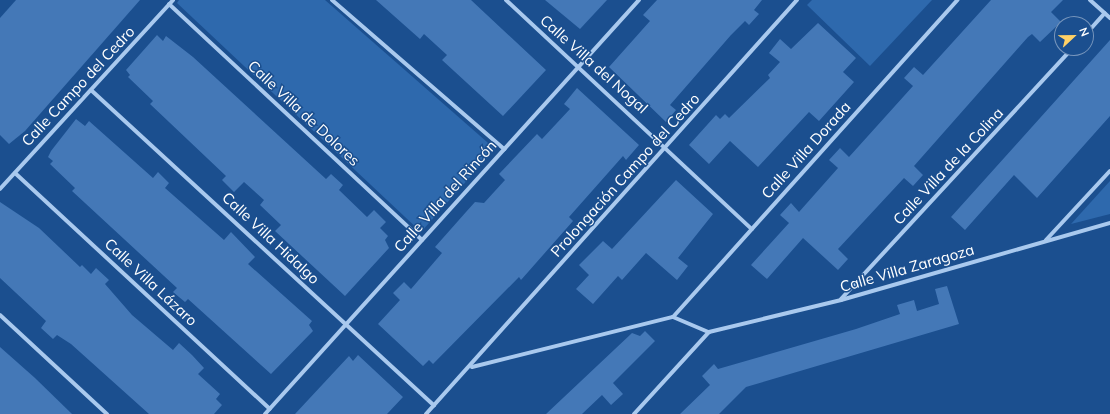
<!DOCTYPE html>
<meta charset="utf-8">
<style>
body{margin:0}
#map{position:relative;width:1110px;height:414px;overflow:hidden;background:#1b4f8f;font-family:Mulish,sans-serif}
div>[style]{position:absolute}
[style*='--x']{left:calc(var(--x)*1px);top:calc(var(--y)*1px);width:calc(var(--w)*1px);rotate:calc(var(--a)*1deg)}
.green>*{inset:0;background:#2e69ad}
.building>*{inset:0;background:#4478b7}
.minor>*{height:4px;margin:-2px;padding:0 2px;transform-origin:2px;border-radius:2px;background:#a9c9ee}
span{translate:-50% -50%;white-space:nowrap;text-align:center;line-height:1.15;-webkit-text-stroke:3px #1b4f8f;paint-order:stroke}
.street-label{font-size:15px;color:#fff}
.north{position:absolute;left:1054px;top:16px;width:40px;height:40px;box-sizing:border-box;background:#1b4f8f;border:1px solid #7695bc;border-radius:50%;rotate:68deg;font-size:11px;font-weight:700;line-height:16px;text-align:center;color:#fff}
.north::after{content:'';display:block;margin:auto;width:14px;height:18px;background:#ffd166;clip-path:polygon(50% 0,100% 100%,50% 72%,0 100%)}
</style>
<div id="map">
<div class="green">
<i style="clip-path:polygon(179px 0,325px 0,495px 149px,421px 232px,177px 3px)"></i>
<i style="clip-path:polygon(812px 0,932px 0,870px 66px,807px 5px)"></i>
<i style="clip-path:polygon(1110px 181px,1110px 214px,1071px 224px)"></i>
</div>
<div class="building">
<i style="clip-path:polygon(16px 0,140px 0,25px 131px,9px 144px,0 135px,0 18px)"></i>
<i style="clip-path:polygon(376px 0,471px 0,546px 70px,503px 116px,442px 60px,447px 55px,424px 34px,420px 39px)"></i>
<i style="clip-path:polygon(545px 0,607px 0,580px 29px)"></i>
<i style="clip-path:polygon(657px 0,762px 0,754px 10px,759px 14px,749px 25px,745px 21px,731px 35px,670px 105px,676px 110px,666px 122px,609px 67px,650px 21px,643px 15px)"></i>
<i style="clip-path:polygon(991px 0,1063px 0,1051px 12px,1061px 22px,1040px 42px,1032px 34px,1028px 37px,914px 166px,923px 175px,913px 186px,904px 178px,838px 249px,848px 259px,838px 270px,803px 238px,767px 279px,751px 265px,789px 223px,780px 215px,791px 203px,799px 212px,838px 168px,829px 160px,840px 148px,849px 157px,913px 86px,904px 78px,914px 67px,923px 75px)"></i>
<i style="clip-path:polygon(818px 23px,856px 58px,843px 72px,854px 82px,819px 121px,809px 112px,758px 167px,730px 141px,709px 164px,689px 145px,716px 115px,720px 119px,725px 114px,729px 118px,770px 78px,768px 75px,780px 62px,769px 53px,780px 39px,791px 49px)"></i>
<i style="clip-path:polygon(157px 35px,163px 41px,166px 36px,193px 57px,326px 179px,331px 174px,343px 185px,339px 190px,367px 217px,374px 210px,386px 222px,380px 228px,388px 236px,385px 240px,389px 248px,345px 296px,275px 231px,281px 225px,260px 205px,264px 200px,244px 182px,234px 192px,222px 180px,226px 176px,150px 104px,153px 101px,128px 77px,130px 75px,126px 70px)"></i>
<i style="clip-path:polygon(1110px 40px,1110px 116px,1037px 198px,1014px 175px,965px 230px,951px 217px)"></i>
<i style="clip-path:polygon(577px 88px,639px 145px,626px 160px,623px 156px,600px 182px,569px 217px,573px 221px,521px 280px,519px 277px,433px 364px,429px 360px,423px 366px,378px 324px,400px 300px,393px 293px,404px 282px,411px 289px,442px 253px,435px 247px,466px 212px,475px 202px,484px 203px,505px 180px,499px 174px,537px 134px,542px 139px,570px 109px,564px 104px)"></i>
<i style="clip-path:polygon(76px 119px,85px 126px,89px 121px,153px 178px,158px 172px,169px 183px,165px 188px,224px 240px,231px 232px,255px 257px,248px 264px,312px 321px,309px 325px,313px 331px,271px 374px,188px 299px,185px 302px,173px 292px,177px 288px,72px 191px,75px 188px,50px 164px,53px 161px,48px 157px,51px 151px)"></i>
<i style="clip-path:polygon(676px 180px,713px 214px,678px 258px,688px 266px,677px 280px,646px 253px,622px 280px,618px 276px,593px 304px,576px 289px,589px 275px,579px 265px,603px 241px,612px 249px)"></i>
<i style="clip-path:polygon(0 202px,39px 228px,80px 267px,82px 265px,91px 274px,96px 268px,109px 280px,105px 284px,132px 315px,173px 350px,179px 343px,192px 355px,204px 368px,198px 374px,220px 394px,216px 399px,222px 405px,214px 414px,149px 414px,71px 344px,57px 335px,53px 339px,41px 328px,46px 321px,0 278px)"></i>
<i style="clip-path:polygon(947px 286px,959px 324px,746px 387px,719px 414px,680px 414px,710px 385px,702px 376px,714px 364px,718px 369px,856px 329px,900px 314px,897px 305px,914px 300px,917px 311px,939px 304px,935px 289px)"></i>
<i style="clip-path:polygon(645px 331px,655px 341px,613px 383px,623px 394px,611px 405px,602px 395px,582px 414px,546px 414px,632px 333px,640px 336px)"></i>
<i style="clip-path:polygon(0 347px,35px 378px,72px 414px,0 414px)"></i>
<i style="clip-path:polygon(358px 355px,403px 397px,387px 414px,295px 414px,349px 356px,353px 361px)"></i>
</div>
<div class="minor">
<i style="--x:332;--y:0;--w:228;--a:40.9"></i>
<i style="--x:506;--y:0;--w:336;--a:43"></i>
<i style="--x:1090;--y:0;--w:27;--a:42"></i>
<i style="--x:169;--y:4;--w:346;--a:43"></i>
<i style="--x:1086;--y:34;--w:28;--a:-48"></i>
<i style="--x:91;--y:90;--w:466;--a:42.6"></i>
<i style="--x:15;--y:173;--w:347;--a:42.8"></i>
<i style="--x:0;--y:189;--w:256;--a:-47.5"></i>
<i style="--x:1046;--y:240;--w:94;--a:-47.2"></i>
<i style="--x:841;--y:299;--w:342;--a:-47.3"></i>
<i style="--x:0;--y:315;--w:146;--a:42.8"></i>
<i style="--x:673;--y:317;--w:426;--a:-48.1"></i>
<i style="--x:709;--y:332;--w:136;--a:-13.6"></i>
<i style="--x:841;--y:300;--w:280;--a:-16"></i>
<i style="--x:472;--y:367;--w:207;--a:-14"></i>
<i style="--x:673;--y:317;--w:39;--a:23"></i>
<i style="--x:265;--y:414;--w:558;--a:-47.91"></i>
<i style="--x:426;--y:414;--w:556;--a:-48.14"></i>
<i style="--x:634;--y:414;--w:111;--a:-47.6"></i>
</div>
<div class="street-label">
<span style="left:594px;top:64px;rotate:42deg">Calle Villa del Nogal</span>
<span style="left:78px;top:86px;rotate:-47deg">Calle Campo del Cedro</span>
<span style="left:304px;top:113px;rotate:43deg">Calle Villa de Dolores</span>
<span style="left:806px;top:150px;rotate:-48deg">Calle Villa Dorada</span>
<span style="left:948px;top:166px;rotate:-47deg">Calle Villa de la Colina</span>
<span style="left:625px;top:175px;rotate:-48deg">Prolongación Campo del Cedro</span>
<span style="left:445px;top:196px;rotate:-48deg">Calle Villa del Rincón</span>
<span style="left:271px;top:238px;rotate:43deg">Calle Villa Hidalgo</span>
<span style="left:907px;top:268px;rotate:-16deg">Calle Villa Zaragoza</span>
<span style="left:151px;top:282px;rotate:43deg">Calle Villa Lázaro</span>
</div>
<div class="north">N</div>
</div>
